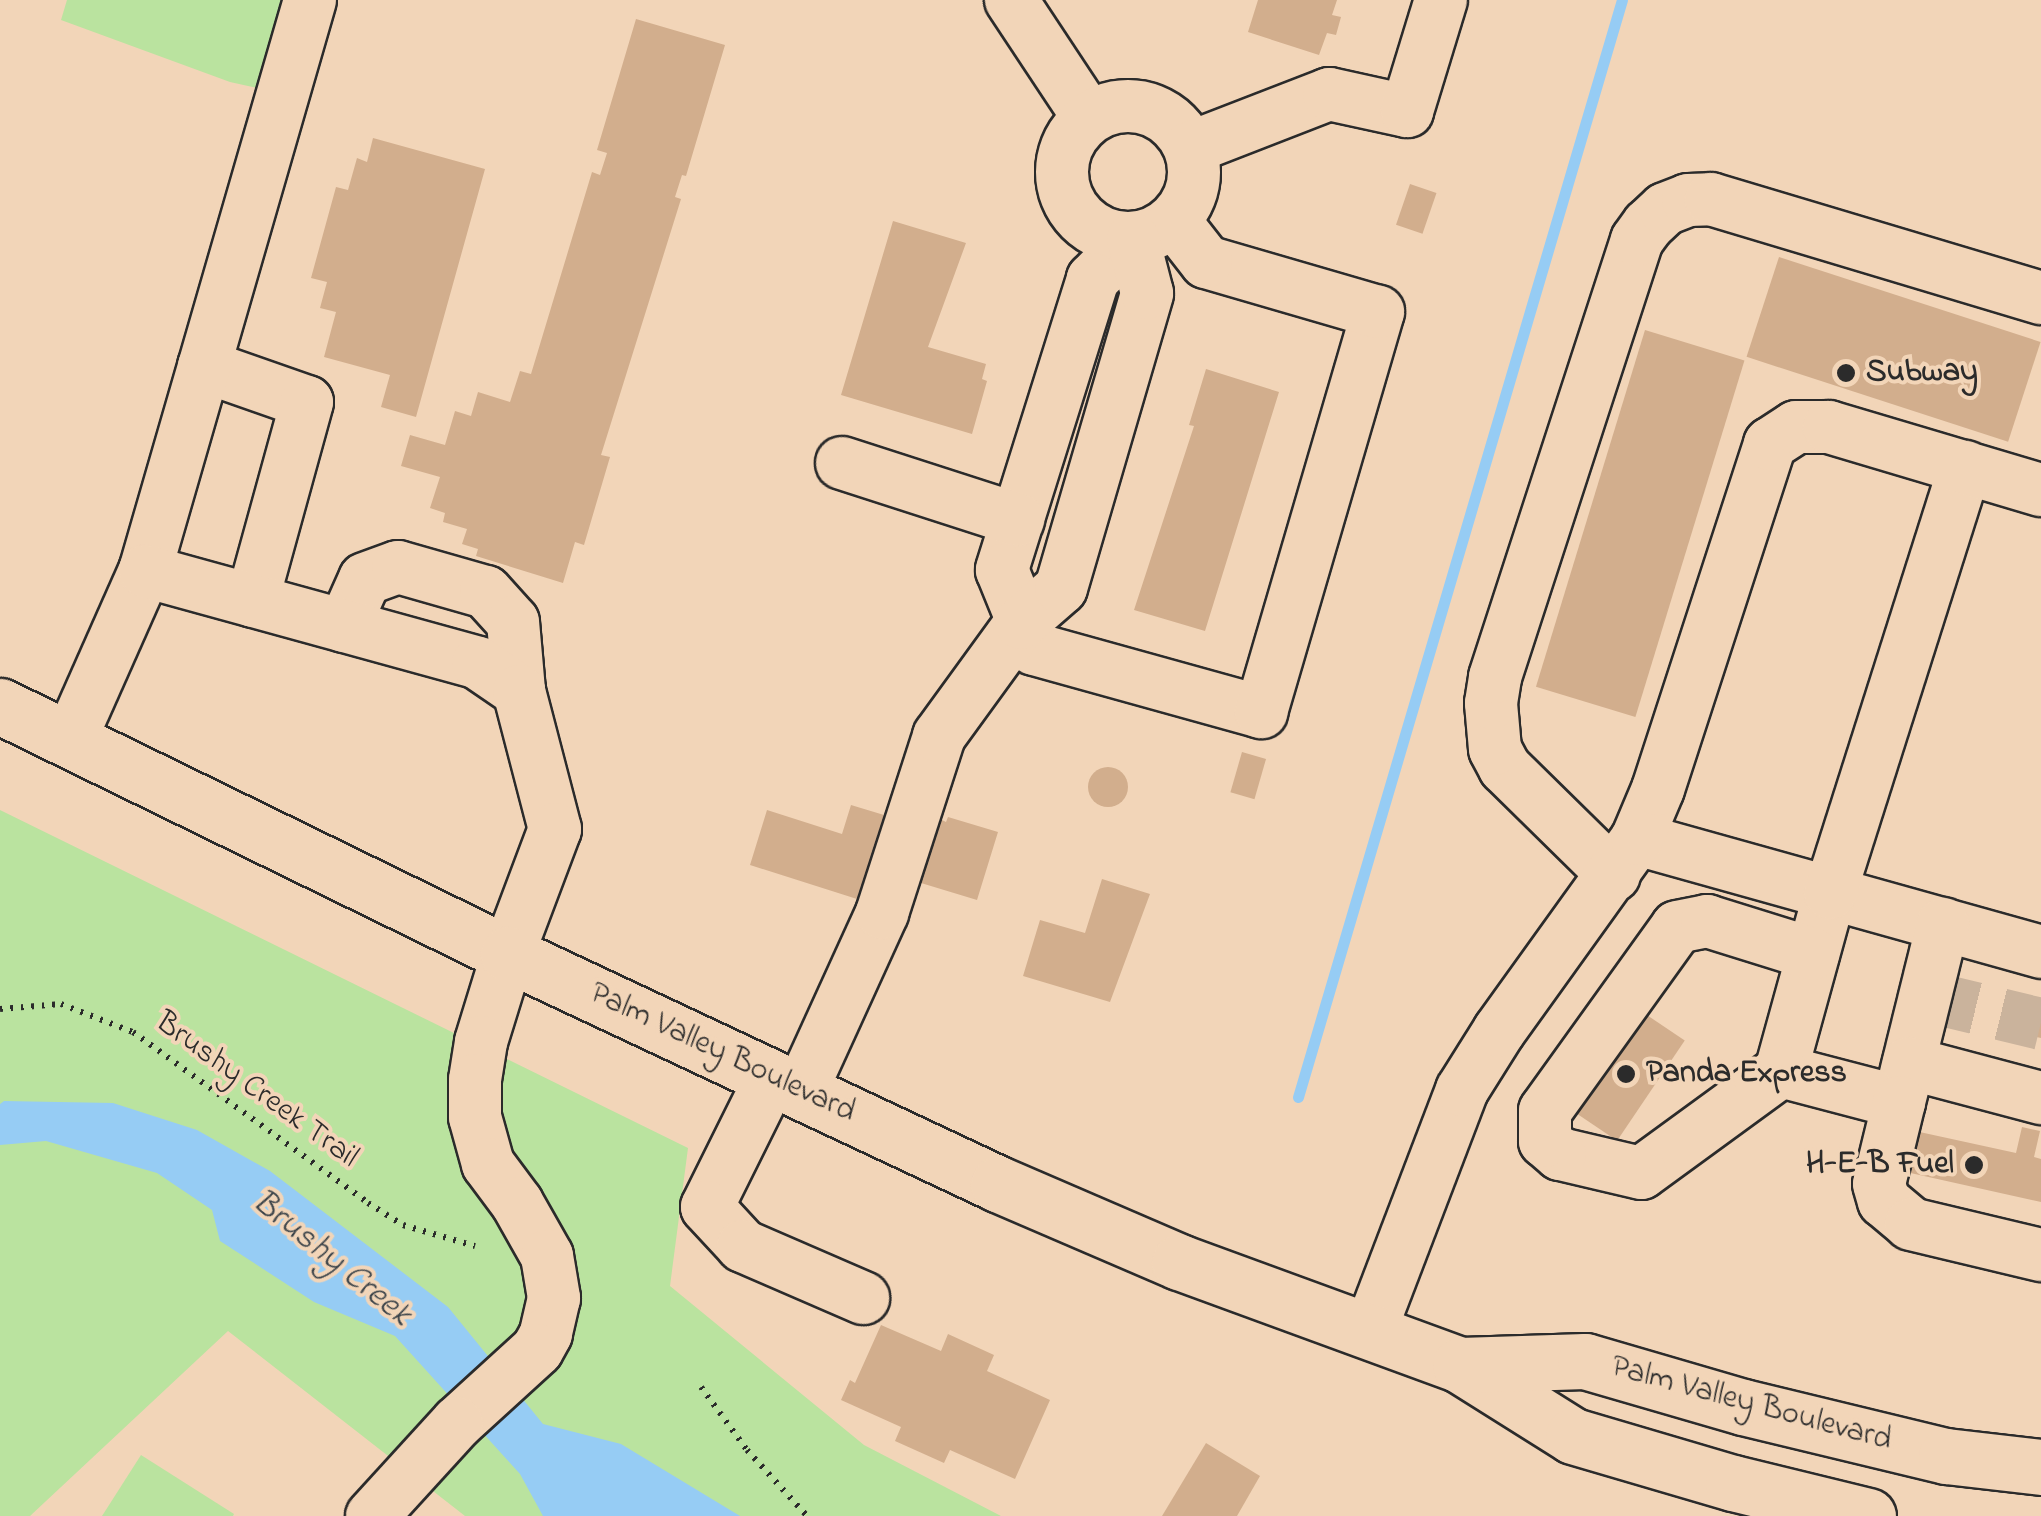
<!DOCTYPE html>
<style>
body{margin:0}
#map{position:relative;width:2041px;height:1516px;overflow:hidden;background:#f2d5b8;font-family:"Indie Flower",sans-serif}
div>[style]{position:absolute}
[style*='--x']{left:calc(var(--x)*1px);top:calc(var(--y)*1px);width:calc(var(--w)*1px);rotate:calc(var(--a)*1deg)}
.green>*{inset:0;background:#bae39f}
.water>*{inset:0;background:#96ccf4}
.stream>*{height:11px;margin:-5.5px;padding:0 5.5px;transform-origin:5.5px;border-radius:5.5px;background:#96ccf4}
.building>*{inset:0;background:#d2ae8d;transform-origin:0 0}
.round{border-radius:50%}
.minor-tunnel>*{height:52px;margin-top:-26px;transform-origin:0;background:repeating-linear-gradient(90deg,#cab39c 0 52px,transparent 0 78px)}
.path>*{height:6px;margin-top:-3px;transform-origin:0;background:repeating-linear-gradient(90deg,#2b2b2b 0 2.5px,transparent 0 10.5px)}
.roads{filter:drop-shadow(2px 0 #2b2b2b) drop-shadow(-2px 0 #2b2b2b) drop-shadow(0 2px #2b2b2b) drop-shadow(0 -2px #2b2b2b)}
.minor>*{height:52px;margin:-26px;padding:0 26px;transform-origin:26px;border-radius:26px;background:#f2d5b8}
.minor>.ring{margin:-26px;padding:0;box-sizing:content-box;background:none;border:52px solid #f2d5b8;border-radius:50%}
.highway>*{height:55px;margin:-27.5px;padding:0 27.5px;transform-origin:27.5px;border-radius:27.5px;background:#f2d5b8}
.dots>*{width:28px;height:28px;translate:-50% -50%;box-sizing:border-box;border:5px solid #f2d5b8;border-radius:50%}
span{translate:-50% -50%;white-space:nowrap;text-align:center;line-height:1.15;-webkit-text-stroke:8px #f2d5b8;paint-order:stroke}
.poi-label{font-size:32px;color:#2b2b2b;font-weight:700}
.left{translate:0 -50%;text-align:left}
.right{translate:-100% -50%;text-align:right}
.street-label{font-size:32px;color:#2b2b2b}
.water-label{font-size:35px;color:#3b4349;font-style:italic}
</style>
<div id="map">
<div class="green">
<i style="clip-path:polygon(67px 0,286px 0,261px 89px,230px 82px,61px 20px)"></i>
<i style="clip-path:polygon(0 810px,688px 1148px,670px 1286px,864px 1445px,1001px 1516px,465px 1516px,228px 1331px,30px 1516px,0 1516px)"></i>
<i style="clip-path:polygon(141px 1455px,234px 1514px,233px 1516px,102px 1516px)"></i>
</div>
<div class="water">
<i style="clip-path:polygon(4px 1101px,113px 1103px,197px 1130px,270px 1171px,448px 1307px,543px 1424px,621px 1444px,740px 1516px,543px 1516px,520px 1474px,395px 1336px,314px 1302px,220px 1241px,212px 1210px,157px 1173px,46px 1141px,0 1145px,0 1104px)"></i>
</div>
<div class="stream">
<i style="--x:1298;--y:1097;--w:1144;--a:-73.55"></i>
</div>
<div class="building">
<i style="clip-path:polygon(1258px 0,1337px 0,1332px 15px,1341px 17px,1336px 35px,1327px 33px,1319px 55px,1248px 32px)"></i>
<i style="clip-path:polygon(636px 19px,725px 45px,686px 176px,682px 175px,675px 197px,681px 199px,601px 455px,610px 457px,584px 545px,575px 542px,563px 583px,476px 556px,478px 549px,462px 544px,467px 529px,443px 522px,445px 513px,430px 508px,440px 477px,401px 466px,410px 435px,445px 445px,455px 411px,471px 416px,478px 392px,510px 402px,520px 371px,531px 374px,592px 172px,600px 175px,607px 153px,597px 150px)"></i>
<i style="clip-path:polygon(373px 138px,485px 169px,416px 417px,381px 407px,390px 375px,324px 357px,336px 312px,320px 308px,327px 282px,311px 278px,336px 187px,348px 190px,357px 158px,367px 162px)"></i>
<i style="left:1410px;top:184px;width:28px;height:43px;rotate:19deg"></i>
<i style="clip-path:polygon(893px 221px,966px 243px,928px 347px,986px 364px,982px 379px,987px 381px,972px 434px,841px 395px)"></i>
<i style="left:1779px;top:257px;width:275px;height:105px;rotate:18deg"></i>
<i style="left:1645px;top:330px;width:104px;height:373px;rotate:17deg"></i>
<i style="clip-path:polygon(1206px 369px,1279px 392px,1205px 631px,1134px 610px,1194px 426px,1189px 425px)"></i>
<i style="left:1242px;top:752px;width:25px;height:42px;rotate:16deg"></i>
<i class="round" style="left:1088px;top:767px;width:40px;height:40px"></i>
<i style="clip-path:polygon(851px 805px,884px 815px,857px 899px,750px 865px,767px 810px,842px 834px)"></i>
<i style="clip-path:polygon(948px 817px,998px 832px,977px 900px,921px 883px,940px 819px,946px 822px)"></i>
<i style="clip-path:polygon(1102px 879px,1150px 894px,1110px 1002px,1023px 976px,1040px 920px,1085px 933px)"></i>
<i style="clip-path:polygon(2022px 994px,2041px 998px,2041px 1038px,2013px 1032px)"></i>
<i style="left:1635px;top:1007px;width:60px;height:121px;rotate:34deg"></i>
<i style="clip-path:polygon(2022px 1127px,2040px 1131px,2034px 1157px,2041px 1159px,2041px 1202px,1906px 1172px,1915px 1131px,2016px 1153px)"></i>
<i style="clip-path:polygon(881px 1325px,941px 1351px,948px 1334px,994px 1355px,987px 1371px,1050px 1400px,1015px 1479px,950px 1450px,944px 1463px,895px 1441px,901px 1427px,841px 1400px,850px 1380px,855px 1383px)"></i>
<i style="clip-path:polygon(1206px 1443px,1260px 1476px,1237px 1516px,1162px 1516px)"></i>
</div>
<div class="minor-tunnel">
<i style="--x:1925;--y:996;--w:119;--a:13.6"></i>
</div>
<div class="path">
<i style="--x:0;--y:1009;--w:61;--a:-4.7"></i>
<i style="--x:61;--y:1004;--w:77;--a:21.3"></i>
<i style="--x:133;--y:1032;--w:291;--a:36"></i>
<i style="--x:368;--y:1203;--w:41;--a:32.2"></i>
<i style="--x:403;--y:1225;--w:75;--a:16.3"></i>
<i style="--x:701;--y:1387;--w:78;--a:53.9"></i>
<i style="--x:747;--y:1450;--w:89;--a:47.7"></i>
</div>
<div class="roads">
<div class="minor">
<i style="--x:1011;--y:0;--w:141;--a:56.5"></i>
<i class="ring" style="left:1062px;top:106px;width:80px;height:80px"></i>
<i style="--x:1190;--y:148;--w:149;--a:-21.2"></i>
<i style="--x:1329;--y:94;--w:80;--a:12.3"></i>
<i style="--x:1407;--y:111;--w:116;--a:-73"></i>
<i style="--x:1133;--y:239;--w:57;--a:135"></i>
<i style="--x:1093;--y:279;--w:305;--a:107.4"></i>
<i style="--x:1002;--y:570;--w:85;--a:67.9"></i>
<i style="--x:1034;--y:649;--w:236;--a:15.5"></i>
<i style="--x:1261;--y:712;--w:417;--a:-73.7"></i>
<i style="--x:1378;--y:312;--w:179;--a:-163.8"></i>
<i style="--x:1206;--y:262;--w:52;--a:-128"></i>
<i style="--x:204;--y:366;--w:109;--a:19.3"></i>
<i style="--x:307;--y:402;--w:206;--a:105.4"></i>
<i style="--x:842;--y:463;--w:185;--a:17.9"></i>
<i style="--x:145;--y:571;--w:594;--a:-73.88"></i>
<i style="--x:344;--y:626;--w:51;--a:-65.9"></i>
<i style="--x:365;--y:579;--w:35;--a:-20"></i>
<i style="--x:398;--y:567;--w:91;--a:15.9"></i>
<i style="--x:486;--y:592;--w:40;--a:48"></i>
<i style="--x:513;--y:622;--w:69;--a:85"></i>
<i style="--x:70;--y:740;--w:185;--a:-66.1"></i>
<i style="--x:145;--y:571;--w:345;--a:15.4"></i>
<i style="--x:478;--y:663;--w:50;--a:34.3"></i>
<i style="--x:519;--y:691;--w:143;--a:75.4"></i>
<i style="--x:555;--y:829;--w:134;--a:110.6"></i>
<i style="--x:508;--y:954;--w:92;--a:107.1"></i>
<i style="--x:481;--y:1042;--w:38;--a:99"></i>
<i style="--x:475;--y:1080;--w:37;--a:90"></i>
<i style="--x:475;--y:1117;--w:49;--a:74.5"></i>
<i style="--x:488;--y:1164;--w:49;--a:53.4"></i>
<i style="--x:517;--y:1203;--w:61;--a:60.5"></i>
<i style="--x:547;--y:1256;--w:43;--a:80.5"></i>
<i style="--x:554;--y:1298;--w:37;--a:103"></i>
<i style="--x:546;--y:1334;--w:18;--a:119"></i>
<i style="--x:537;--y:1350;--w:108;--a:137.6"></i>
<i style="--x:457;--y:1423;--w:126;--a:132.4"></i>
<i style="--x:1637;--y:839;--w:420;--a:15.6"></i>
<i style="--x:1614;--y:875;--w:153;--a:-135.5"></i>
<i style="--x:1505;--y:768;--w:21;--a:-118"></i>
<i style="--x:1495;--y:749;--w:46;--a:-95"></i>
<i style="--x:1491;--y:703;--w:26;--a:-81"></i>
<i style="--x:1495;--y:677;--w:459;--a:-72"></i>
<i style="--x:1637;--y:240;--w:19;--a:-54"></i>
<i style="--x:1648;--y:225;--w:23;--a:-43"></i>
<i style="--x:1665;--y:209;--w:25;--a:-21"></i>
<i style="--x:1688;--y:200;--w:23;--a:-2"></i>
<i style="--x:1711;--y:199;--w:345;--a:16.7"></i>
<i style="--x:1943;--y:924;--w:183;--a:103.9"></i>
<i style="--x:1899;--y:1102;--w:122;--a:-165.3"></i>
<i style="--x:1781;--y:1071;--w:185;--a:-74.6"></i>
<i style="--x:1830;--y:893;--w:447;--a:-72.4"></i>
<i style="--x:1909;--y:1063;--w:137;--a:14.9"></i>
<i style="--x:1781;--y:1071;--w:173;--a:143.9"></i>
<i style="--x:1641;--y:1173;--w:83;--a:-166.8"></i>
<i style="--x:1560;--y:1154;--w:20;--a:-139"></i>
<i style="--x:1545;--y:1141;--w:30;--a:-90"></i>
<i style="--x:1545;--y:1111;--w:226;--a:-54.3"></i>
<i style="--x:1677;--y:927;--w:31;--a:-11"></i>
<i style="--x:1707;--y:921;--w:111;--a:17.3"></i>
<i style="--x:771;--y:1078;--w:144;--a:116.4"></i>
<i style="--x:707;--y:1207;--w:53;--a:47.3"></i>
<i style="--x:743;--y:1246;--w:131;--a:23.4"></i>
<i style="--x:801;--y:1091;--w:196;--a:-65.5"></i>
<i style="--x:882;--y:913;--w:186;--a:-72.1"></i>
<i style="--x:939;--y:736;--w:140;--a:-54"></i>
<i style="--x:1021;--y:623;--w:53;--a:-41.2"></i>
<i style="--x:1061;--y:588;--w:307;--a:-73.7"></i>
<i style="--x:1147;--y:293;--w:56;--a:-104.5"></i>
<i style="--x:1899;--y:1102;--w:84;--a:103.7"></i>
<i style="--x:1879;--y:1184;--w:18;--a:74"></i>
<i style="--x:1884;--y:1201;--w:35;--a:40"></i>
<i style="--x:1911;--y:1224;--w:134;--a:13.4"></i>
<i style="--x:1370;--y:1331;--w:258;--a:-69.1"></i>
<i style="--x:1462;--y:1090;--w:70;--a:-57.9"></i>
<i style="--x:1499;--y:1031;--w:236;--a:-54.3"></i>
<i style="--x:1637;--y:839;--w:54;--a:-67.2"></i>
<i style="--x:1658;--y:789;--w:363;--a:-72"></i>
<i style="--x:1770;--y:444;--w:31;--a:-33"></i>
<i style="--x:1796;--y:427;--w:33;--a:0"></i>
<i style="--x:1829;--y:427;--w:221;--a:16.6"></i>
</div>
<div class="highway">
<i style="--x:0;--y:706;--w:565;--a:26.02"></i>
<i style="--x:508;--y:954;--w:541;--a:25.14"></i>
<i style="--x:998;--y:1184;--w:197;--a:23.3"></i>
<i style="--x:1179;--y:1262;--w:299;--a:20.1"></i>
<i style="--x:1460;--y:1365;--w:133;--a:32.1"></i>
<i style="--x:1573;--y:1436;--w:167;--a:16.4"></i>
<i style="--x:1733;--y:1483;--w:139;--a:13.7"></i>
<i style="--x:1460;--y:1365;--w:125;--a:-1.8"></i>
<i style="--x:1585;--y:1361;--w:165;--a:16.2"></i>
<i style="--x:1743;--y:1407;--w:209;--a:13.6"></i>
<i style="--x:1946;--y:1456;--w:96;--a:6.6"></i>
</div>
</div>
<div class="dots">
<i style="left:1846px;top:373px;background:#2b2b2b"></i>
<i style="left:1626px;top:1074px;background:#2b2b2b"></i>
<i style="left:1974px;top:1165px;background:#2b2b2b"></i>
</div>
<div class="poi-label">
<span class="left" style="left:1866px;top:373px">Subway</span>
<span class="left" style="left:1646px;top:1074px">Panda Express</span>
<span class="right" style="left:1954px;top:1165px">H-E-B Fuel</span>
</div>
<div class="street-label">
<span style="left:722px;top:1054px;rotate:25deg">Palm Valley Boulevard</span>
<span style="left:256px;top:1091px;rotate:36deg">Brushy Creek Trail</span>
<span style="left:1751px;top:1405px;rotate:15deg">Palm Valley Boulevard</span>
</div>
<div class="water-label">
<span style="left:331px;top:1259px;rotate:39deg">Brushy Creek</span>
</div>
</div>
